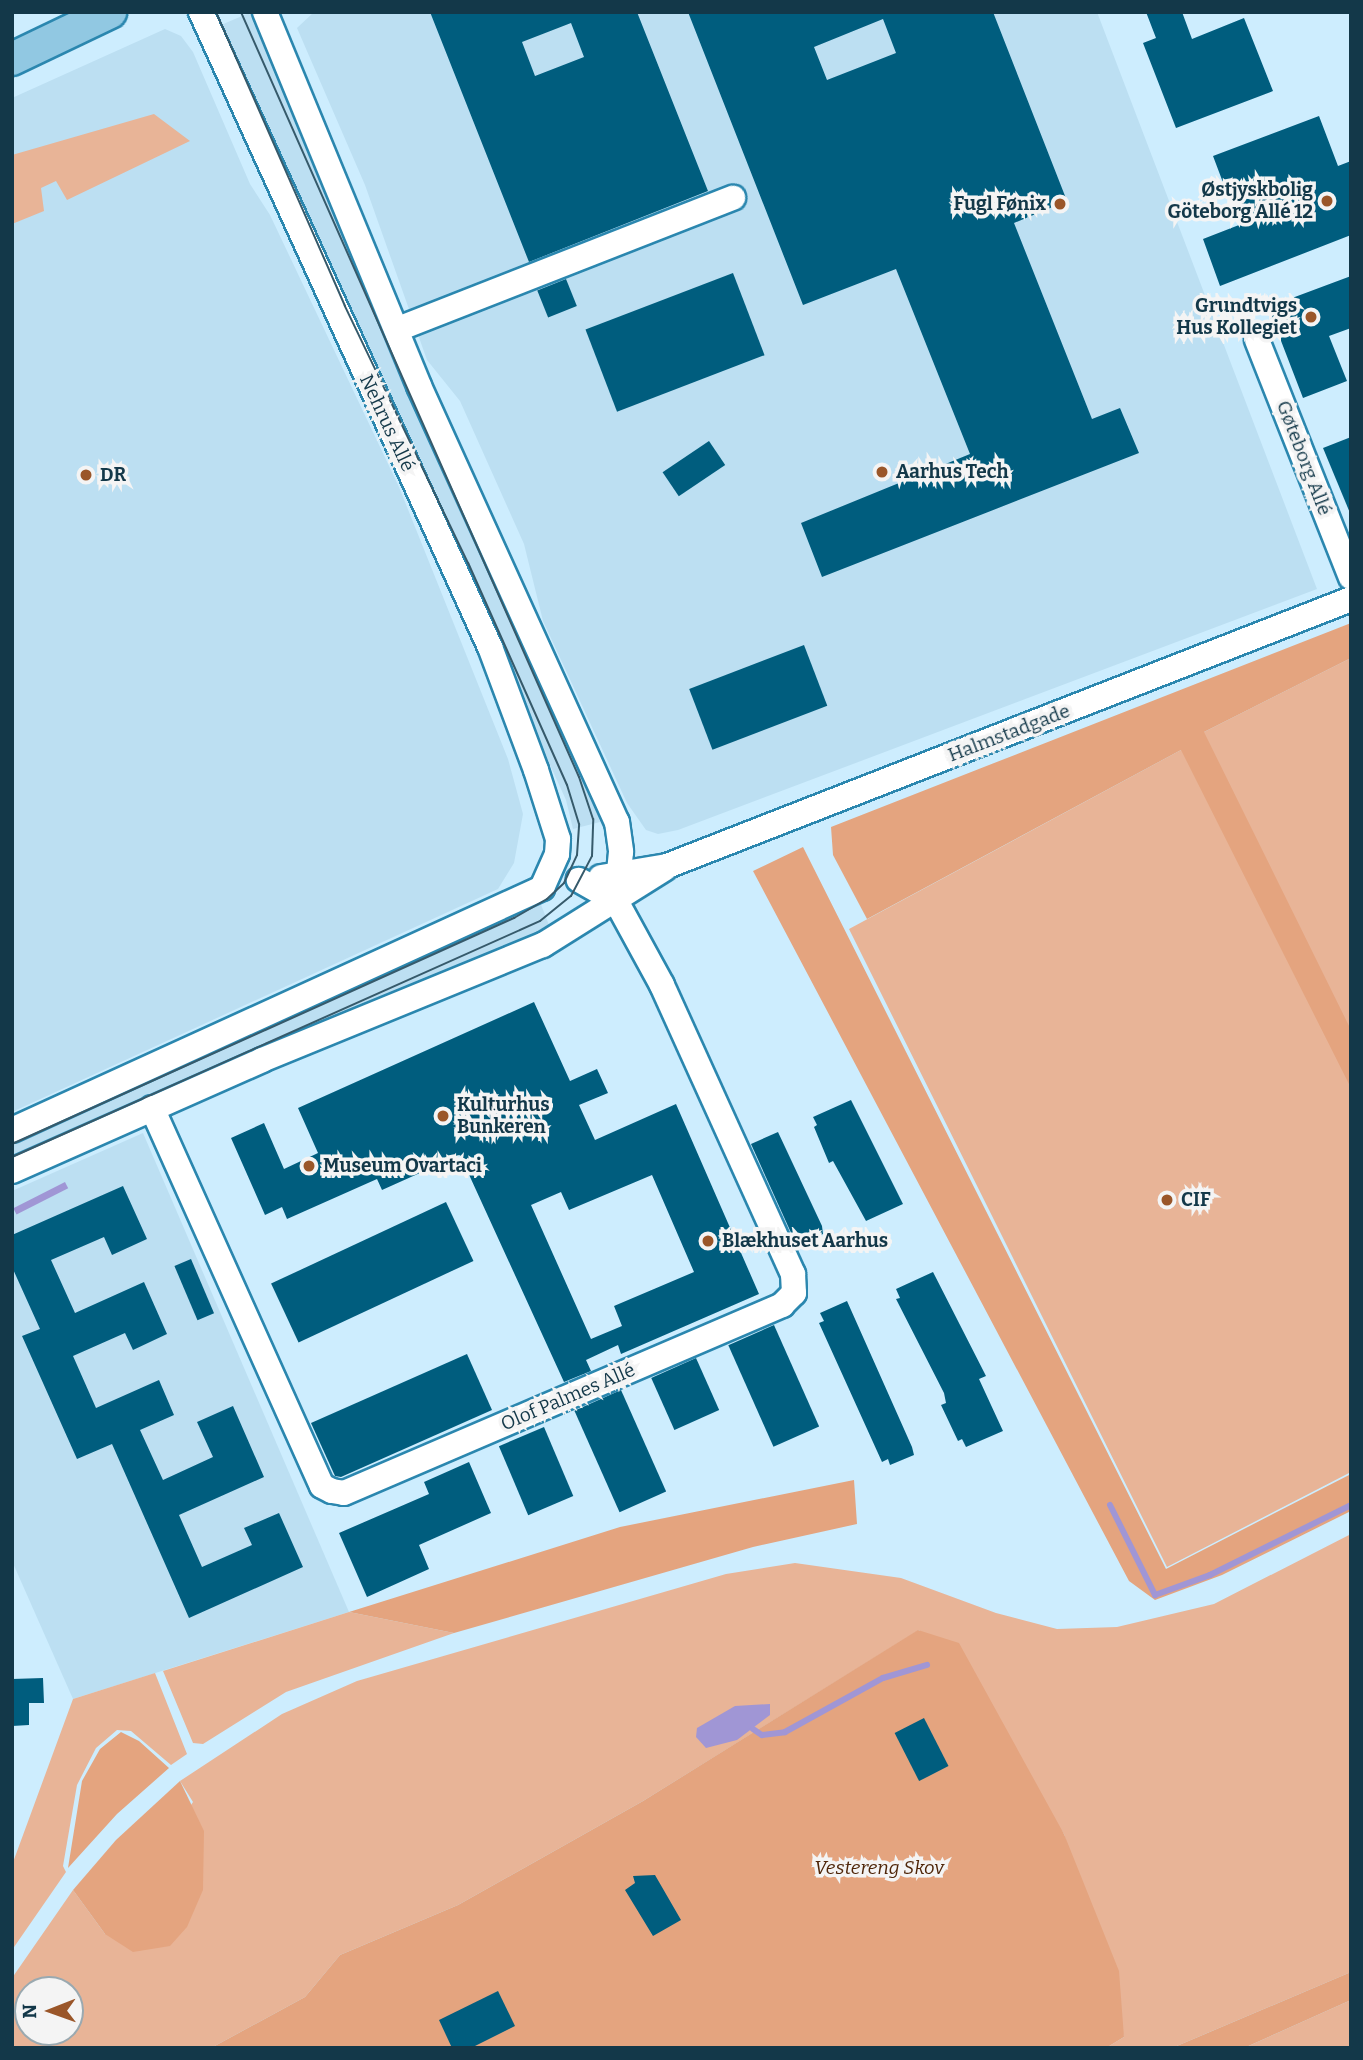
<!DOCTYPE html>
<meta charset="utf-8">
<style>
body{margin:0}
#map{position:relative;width:1363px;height:2060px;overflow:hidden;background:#cdedfe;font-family:Bitter,serif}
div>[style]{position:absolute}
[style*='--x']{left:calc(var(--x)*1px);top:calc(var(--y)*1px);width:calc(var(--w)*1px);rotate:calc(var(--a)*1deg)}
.built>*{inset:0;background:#bcdff2}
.green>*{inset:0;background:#e8b497}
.forest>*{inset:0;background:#e4a47f}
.water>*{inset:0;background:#a096d5;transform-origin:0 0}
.stream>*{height:6px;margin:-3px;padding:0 3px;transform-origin:3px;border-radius:3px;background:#a096d5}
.building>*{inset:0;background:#005d7e;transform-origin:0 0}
.roads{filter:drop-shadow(2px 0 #2b87af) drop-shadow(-2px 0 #2b87af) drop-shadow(0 2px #2b87af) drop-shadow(0 -2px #2b87af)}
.minor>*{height:24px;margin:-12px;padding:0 12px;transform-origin:12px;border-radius:12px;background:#fff}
.major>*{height:32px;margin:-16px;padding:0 16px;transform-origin:16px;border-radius:16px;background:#91c8e2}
.tram>*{height:2px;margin:-1px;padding:0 1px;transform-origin:1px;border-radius:1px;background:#365a6b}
.dots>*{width:19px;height:19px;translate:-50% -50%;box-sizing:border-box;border:4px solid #f4f4f4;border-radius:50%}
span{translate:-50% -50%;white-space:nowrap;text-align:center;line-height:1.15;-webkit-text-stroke:7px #f4f4f4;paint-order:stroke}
.poi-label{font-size:19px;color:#133849;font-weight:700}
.right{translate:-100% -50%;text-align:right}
.left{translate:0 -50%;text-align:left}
.street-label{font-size:19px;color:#133849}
.park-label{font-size:19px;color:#4e2508;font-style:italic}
.frame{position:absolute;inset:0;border:14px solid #133849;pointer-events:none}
.north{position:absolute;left:14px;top:1976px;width:70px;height:70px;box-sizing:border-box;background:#f4f4f4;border:2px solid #9aa9b0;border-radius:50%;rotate:269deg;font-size:19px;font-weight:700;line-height:28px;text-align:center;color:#133849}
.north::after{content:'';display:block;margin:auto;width:24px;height:32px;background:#9a5629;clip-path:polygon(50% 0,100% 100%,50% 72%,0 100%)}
</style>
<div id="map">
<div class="built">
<i style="clip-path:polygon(314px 12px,1097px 12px,1317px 589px,678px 830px,658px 834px,646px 830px,627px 803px,543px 621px,524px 544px,460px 401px,427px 360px,365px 185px,297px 28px)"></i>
<i style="clip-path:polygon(249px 13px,592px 789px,600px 822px,573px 829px,566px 800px,214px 28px)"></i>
<i style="clip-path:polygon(165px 29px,181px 36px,193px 52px,250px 184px,270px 215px,399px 487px,508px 759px,523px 814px,514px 863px,498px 889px,12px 1112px,12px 98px)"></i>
<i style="clip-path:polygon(538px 897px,551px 930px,12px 1165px,12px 1135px)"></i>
<i style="clip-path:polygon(143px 1133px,349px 1612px,73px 1699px,12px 1561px,12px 1191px)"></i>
</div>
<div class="green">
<i style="clip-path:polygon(154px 114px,190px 141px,67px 200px,56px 181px,41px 188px,44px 211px,12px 224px,12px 155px)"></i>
<i style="clip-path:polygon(1351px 658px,1351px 1472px,1167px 1567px,849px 929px,1181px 750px,1204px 732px)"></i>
<i style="clip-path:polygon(evenodd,1351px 1534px,1351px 1972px,1172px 2048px,1106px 2048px,1124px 2037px,1064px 1834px,919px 1630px,643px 1801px,458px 1905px,340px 1955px,305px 1997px,211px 2048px,12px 2048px,12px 1978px,73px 1890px,105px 1934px,193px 1802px,180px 1781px,282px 1714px,357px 1681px,726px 1574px,795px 1563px,901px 1578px,996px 1613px,1057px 1629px,1117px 1627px,1214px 1604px,1351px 1534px,28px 1990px,70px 1990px,70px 2032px,28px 2032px,28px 1990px)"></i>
<i style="clip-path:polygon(349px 1612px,454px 1633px,286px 1692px,203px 1744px,193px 1743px,163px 1671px)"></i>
<i style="clip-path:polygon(155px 1673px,187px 1754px,171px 1765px,131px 1731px,117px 1730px,96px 1748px,77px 1785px,63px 1866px,66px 1872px,12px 1950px,12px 1865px,73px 1699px)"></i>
<i style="clip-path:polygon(1351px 2000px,1351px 2048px,1244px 2048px)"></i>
</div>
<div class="forest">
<i style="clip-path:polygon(1351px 623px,1351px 658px,1204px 732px,1351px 1030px,1351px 1088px,1181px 750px,867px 919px,833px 855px,831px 827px)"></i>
<i style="clip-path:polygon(803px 847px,1166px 1569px,1351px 1474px,1351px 1511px,1222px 1575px,1155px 1600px,1129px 1581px,753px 871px)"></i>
<i style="clip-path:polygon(854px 1480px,857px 1524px,753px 1547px,454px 1633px,349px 1612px,620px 1527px)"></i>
<i style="clip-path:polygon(918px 1630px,959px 1643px,1064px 1834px,1119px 1971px,1124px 2037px,1106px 2048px,211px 2048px,305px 1997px,340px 1955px,458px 1905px,643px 1801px)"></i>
<i style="clip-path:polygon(121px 1732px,139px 1741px,169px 1768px,117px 1814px,68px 1868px,82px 1781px,100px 1749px)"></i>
<i style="clip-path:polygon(180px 1781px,204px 1831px,203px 1890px,187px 1927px,170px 1946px,133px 1952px,105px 1934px,73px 1890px,116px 1840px)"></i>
<i style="clip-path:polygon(1351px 1972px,1351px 2000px,1244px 2048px,1172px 2048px)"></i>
</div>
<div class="water">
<i style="left:65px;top:1182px;width:7px;height:58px;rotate:63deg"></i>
<i style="clip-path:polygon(770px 1704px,770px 1715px,737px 1740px,706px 1748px,696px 1737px,697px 1728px,735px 1706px)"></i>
</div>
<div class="stream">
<i style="--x:1110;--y:1505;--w:101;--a:63.4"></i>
<i style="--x:1155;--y:1595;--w:59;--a:-20"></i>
<i style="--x:1210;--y:1575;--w:157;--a:-26.4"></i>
<i style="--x:753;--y:1729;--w:11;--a:34"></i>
<i style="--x:762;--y:1735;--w:23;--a:-7"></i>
<i style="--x:785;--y:1732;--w:112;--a:-28.9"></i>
<i style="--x:883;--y:1678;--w:46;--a:-16.5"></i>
</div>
<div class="building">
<i style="clip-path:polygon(evenodd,430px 12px,637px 12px,708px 191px,529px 262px,430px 12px,571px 23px,584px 57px,535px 76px,522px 42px,571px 23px)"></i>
<i style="clip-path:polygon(evenodd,688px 12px,993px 12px,1067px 201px,1014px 223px,1092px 419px,1120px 408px,1139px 453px,822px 577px,801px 523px,970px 454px,896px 269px,803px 305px,688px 12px,883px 19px,896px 53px,827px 80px,814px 47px,883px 19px)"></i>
<i style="clip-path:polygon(1146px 12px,1182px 12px,1192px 39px,1244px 18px,1273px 91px,1176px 128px,1143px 43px,1156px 38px)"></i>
<i style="clip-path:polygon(1319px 116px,1338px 166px,1351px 161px,1351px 235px,1220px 286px,1203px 239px,1239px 225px,1213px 156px)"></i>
<i style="left:733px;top:273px;width:88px;height:158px;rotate:69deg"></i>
<i style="clip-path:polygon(1351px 276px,1351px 328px,1329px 336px,1347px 381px,1303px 398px,1268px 307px)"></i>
<i style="left:566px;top:279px;width:29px;height:31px;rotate:68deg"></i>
<i style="clip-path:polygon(1351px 437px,1351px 513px,1350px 513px,1323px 448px)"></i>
<i style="left:709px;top:441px;width:29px;height:56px;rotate:56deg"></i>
<i style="left:804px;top:645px;width:65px;height:123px;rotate:69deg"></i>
<i style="clip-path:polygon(evenodd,534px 1002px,570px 1081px,597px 1069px,608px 1093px,579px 1105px,595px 1140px,676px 1104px,759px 1294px,621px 1354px,618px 1345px,586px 1360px,591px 1371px,564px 1382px,460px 1155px,382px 1190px,377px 1179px,287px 1219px,282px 1207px,265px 1215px,231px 1138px,264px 1123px,284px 1169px,318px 1153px,298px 1108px,534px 1002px,652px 1175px,694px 1272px,614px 1306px,622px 1326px,591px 1339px,531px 1205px,561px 1192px,569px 1210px,652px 1175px)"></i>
<i style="clip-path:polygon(851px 1100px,903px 1204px,866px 1221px,833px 1161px,829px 1163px,814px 1127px,817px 1125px,813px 1117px)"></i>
<i style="clip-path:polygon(778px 1132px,822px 1226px,823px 1234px,797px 1246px,751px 1144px)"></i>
<i style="clip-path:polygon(123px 1186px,147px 1239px,112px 1255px,104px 1237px,51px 1260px,75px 1313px,144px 1282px,167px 1334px,133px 1350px,125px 1333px,73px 1356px,96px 1408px,159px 1380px,174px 1415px,140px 1430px,163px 1480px,213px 1457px,197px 1422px,233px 1406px,264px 1477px,179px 1515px,202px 1567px,252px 1545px,244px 1528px,279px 1513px,303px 1567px,189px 1618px,112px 1444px,77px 1459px,22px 1336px,40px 1329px,12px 1267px,12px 1235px)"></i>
<i style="left:446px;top:1202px;width:65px;height:193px;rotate:65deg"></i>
<i style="left:191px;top:1259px;width:59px;height:18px;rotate:67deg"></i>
<i style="clip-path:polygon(933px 1272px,986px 1376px,979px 1379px,1003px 1431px,966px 1447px,962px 1439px,958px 1441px,941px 1405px,946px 1403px,944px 1393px,896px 1299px,900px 1298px,896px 1289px)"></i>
<i style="clip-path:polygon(847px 1301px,912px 1447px,914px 1455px,890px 1465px,888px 1459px,882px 1462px,819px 1323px,824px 1321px,820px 1313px)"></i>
<i style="left:774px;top:1325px;width:111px;height:50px;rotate:66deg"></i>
<i style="clip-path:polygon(467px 1354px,492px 1410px,341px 1477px,335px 1476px,311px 1423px)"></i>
<i style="left:696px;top:1358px;width:57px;height:49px;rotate:66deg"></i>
<i style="left:621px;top:1390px;width:111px;height:51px;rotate:66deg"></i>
<i style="left:544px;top:1427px;width:75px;height:49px;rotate:67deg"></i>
<i style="clip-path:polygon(469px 1462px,491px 1513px,419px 1545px,429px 1569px,367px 1597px,339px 1533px,429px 1494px,424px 1482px)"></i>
<i style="clip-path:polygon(43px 1678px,44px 1703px,29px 1703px,29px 1725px,12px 1726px,12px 1679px)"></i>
<i style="left:924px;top:1718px;width:54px;height:33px;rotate:63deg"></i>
<i style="clip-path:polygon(655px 1875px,681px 1920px,653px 1936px,625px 1890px,635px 1883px,633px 1876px)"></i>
<i style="clip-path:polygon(498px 1991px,515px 2026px,471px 2048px,452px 2048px,439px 2020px)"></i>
</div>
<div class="roads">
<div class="minor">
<i style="--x:265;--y:12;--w:404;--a:67.6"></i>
<i style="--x:419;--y:386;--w:479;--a:65.6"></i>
<i style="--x:617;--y:822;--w:30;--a:82"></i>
<i style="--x:621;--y:852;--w:49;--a:95.8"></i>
<i style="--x:398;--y:329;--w:360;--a:-21.4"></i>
<i style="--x:1257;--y:340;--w:255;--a:68.4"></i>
<i style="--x:601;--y:877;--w:67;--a:-9.5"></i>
<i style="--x:667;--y:866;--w:734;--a:-21.32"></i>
<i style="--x:152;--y:1108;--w:414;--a:65.8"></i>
<i style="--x:322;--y:1486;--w:11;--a:27"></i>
<i style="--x:332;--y:1491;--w:12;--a:9"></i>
<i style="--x:344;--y:1493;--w:477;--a:-23.2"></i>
<i style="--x:782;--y:1305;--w:17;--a:-45"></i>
<i style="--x:794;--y:1293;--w:19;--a:-93"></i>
<i style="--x:793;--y:1274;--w:317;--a:-114.4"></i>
<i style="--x:662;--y:985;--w:96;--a:-118.7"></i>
<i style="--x:616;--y:901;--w:43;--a:-150.4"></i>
<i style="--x:12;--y:1130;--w:583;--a:-24.54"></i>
<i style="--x:542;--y:888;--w:37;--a:-66"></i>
<i style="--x:557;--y:854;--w:15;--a:-86"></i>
<i style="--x:558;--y:839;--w:72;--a:-107.7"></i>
<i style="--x:536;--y:770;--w:131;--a:-110.5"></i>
<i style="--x:490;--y:647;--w:698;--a:-114.47"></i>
<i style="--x:12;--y:1171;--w:274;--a:-23.9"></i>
<i style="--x:262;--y:1060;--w:304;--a:-22.3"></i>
<i style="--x:543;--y:945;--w:143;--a:-32.1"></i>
</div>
<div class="major">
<i style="--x:12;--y:59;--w:109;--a:-25.6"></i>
</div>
</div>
<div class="tram">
<i style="--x:12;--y:1144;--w:551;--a:-24.24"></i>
<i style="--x:514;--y:918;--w:38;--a:-30"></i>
<i style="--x:547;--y:899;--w:23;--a:-43"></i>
<i style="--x:564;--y:883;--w:31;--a:-65"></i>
<i style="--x:577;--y:855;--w:31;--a:-86"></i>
<i style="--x:579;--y:824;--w:41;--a:-107.1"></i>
<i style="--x:567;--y:785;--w:243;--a:-114"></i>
<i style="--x:468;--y:563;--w:285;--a:-115.6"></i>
<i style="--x:345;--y:306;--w:321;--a:-113.7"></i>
<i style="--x:12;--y:1157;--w:578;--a:-24.08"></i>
<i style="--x:540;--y:921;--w:40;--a:-39"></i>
<i style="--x:571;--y:896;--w:45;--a:-62.3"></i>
<i style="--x:592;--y:856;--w:37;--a:-88"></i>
<i style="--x:593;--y:819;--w:44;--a:-108.4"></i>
<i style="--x:579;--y:777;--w:836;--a:-113.84"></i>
</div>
<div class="dots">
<i style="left:1327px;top:201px;background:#9a5629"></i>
<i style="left:1060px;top:204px;background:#9a5629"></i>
<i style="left:1311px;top:317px;background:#9a5629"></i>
<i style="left:882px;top:472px;background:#9a5629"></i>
<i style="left:86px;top:475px;background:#9a5629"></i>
<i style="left:443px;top:1116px;background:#9a5629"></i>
<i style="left:309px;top:1166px;background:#9a5629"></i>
<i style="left:1167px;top:1200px;background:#9a5629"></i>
<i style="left:708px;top:1241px;background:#9a5629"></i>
</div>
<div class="poi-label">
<span class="right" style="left:1313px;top:201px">Østjyskbolig<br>Göteborg Allé 12</span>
<span class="right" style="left:1046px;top:204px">Fugl Fønix</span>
<span class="right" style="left:1297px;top:317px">Grundtvigs<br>Hus Kollegiet</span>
<span class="left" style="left:896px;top:472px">Aarhus Tech</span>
<span class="left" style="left:100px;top:475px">DR</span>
<span class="left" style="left:457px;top:1116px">Kulturhus<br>Bunkeren</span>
<span class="left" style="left:323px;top:1166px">Museum Ovartaci</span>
<span class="left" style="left:1181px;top:1200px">CIF</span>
<span class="left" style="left:722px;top:1241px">Blækhuset Aarhus</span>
</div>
<div class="street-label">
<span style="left:387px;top:423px;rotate:65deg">Nehrus Allé</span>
<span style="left:1304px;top:458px;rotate:69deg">Gøteborg Allé</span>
<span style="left:1009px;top:733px;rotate:-21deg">Halmstadgade</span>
<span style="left:568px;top:1397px;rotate:-23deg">Olof Palmes Allé</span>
</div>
<div class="park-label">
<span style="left:879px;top:1868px">Vestereng Skov</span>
</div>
<div class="frame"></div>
<div class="north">N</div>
</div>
